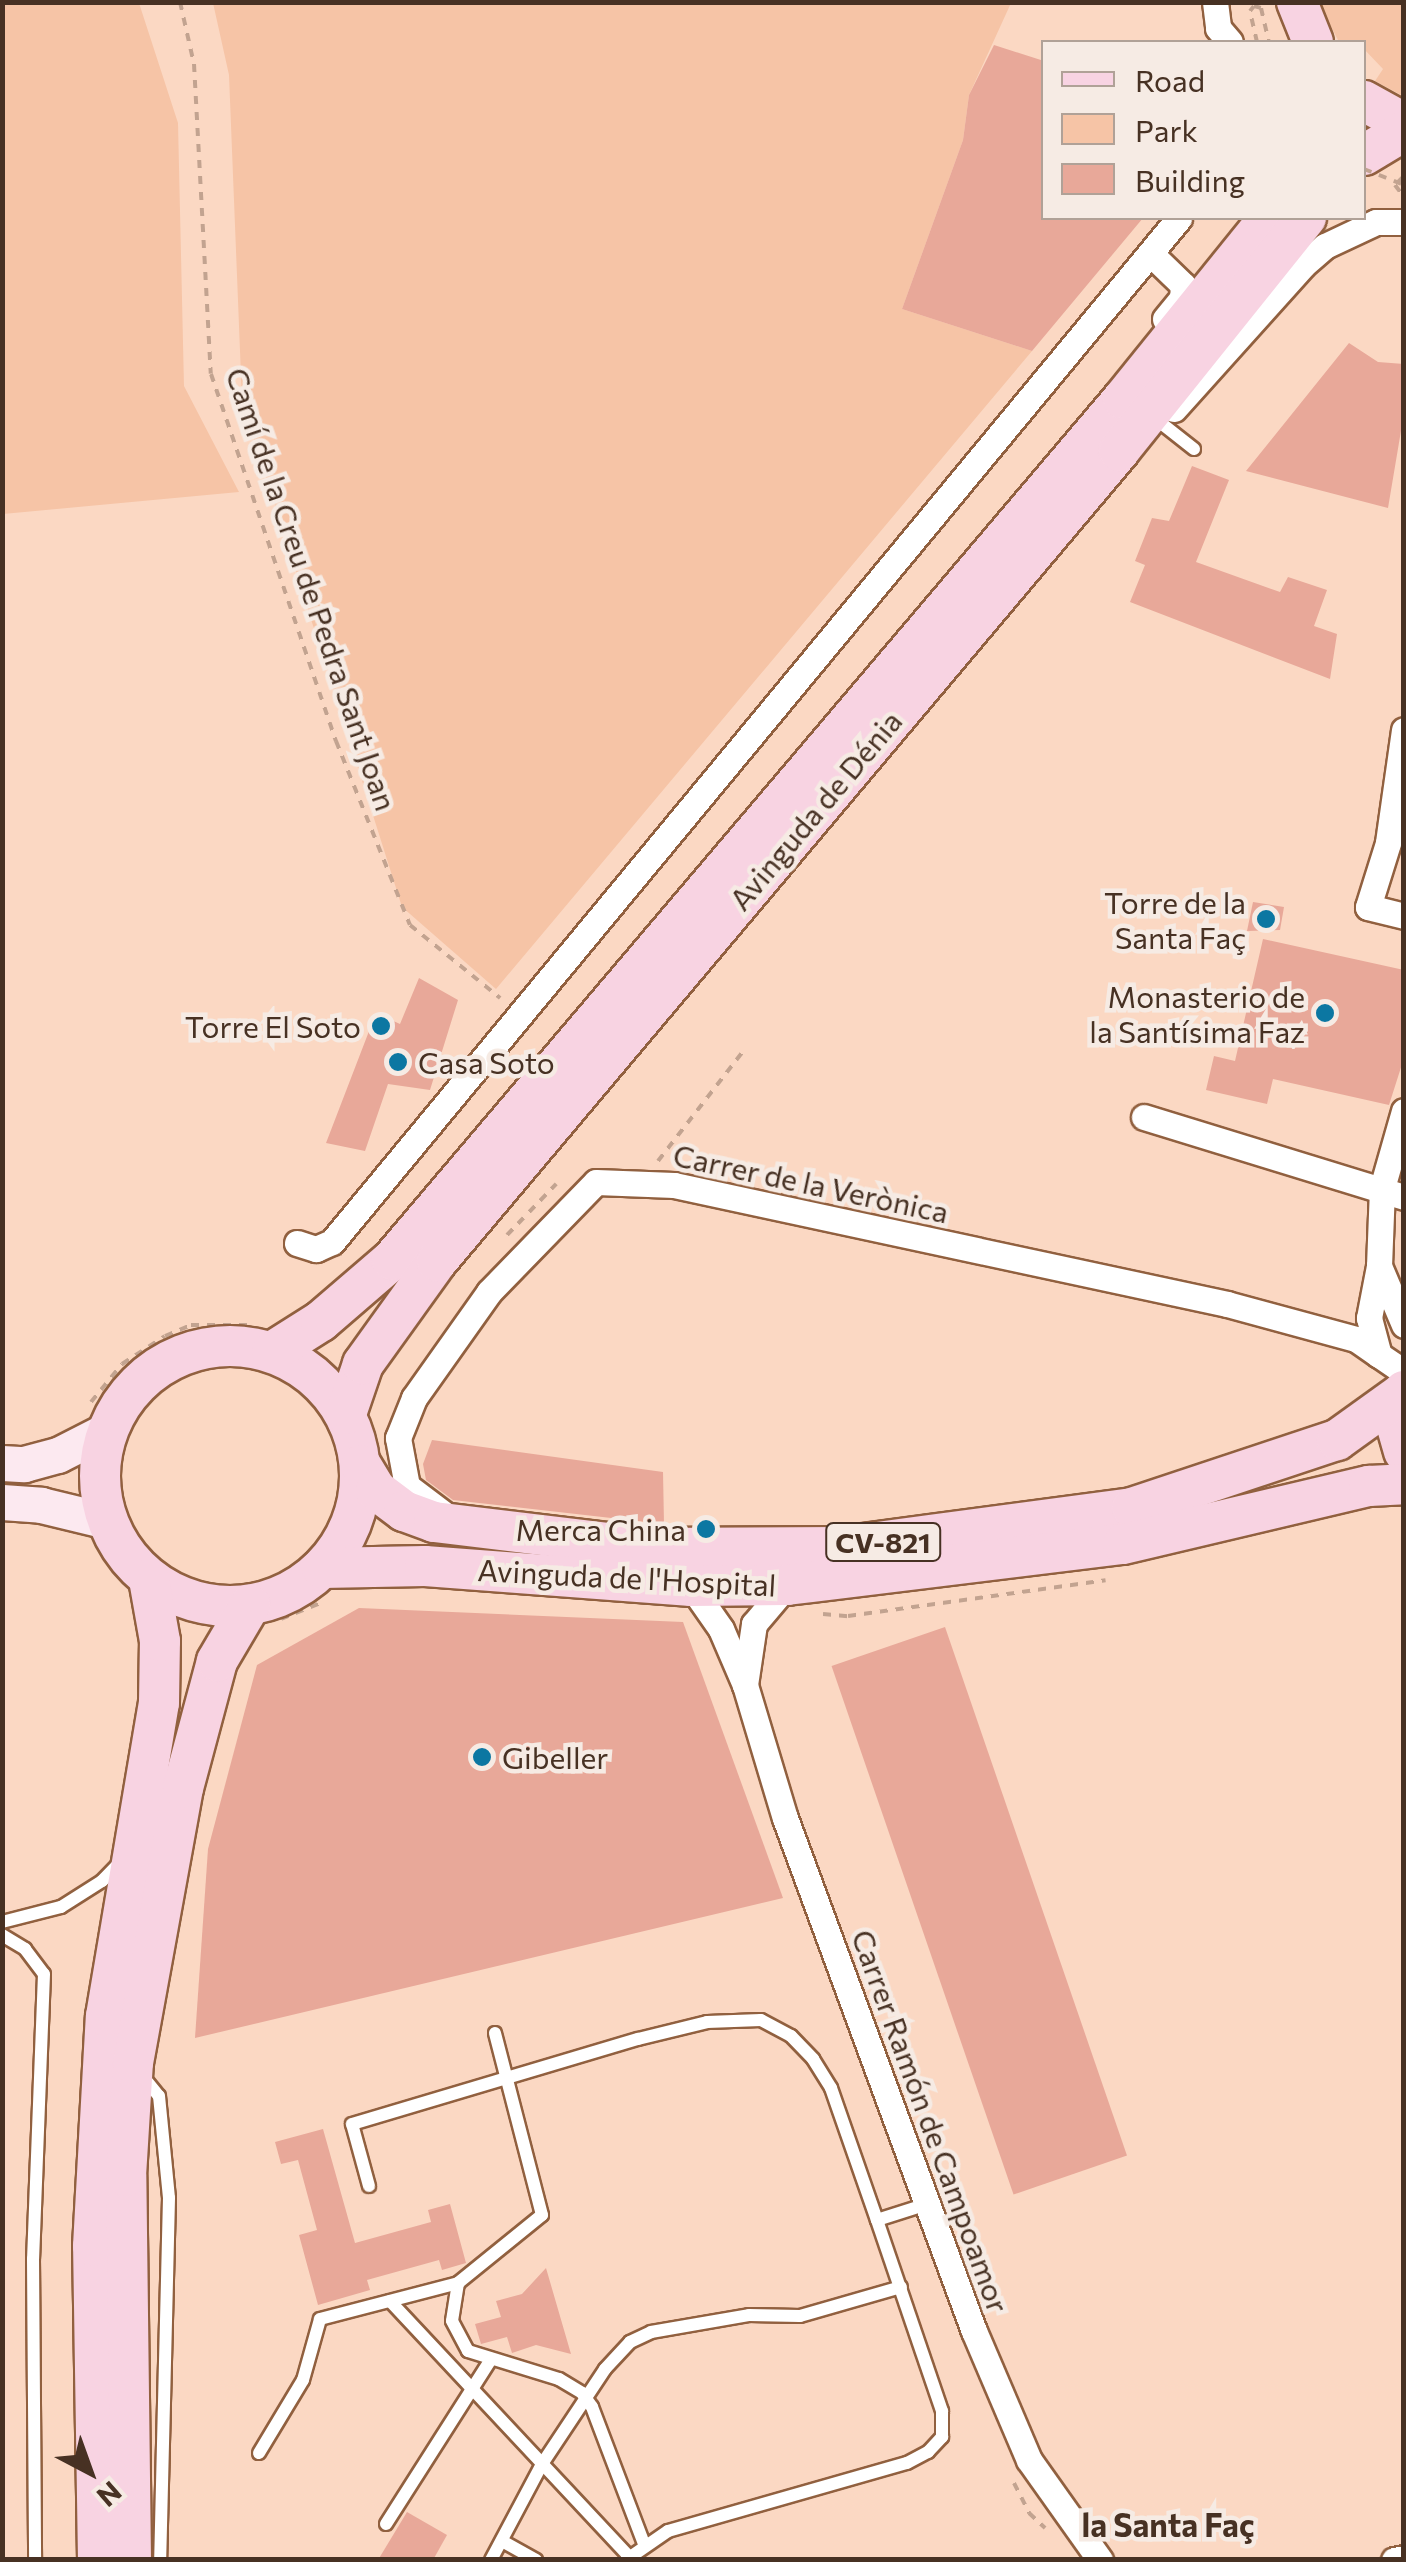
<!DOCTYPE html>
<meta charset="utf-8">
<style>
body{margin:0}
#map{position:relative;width:1406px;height:2562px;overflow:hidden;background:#fbd8c3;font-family:Commissioner,sans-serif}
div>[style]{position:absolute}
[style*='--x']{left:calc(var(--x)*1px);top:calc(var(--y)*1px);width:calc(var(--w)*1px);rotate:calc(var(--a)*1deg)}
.green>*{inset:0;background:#f6c4a6}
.building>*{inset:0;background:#e8a899;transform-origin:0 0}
.path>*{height:4px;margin-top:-2px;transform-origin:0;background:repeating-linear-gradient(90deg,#c2a390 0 8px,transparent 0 16px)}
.roads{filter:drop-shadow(2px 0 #91603f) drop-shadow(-2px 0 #91603f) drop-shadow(0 2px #91603f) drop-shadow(0 -2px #91603f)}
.lane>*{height:12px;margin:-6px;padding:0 6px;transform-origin:6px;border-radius:6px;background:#fff}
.street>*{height:25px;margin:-12.5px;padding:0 12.5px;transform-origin:12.5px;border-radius:12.5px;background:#fff}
.secondary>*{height:35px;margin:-17.5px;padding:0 17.5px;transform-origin:17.5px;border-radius:17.5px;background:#fce9f0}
.primary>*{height:40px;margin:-20px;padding:0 20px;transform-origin:20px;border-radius:20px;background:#f8d3e2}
.primary>.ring{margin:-20px;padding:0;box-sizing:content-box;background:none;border:40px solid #f8d3e2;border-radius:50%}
.path-bridge>*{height:4px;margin-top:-2px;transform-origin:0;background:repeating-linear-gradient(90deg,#c2a390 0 8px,transparent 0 16px)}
.dots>*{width:28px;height:28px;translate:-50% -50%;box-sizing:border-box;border:5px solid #f6ebe4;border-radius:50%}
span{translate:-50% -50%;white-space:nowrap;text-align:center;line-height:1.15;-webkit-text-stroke:9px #f6ebe4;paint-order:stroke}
.shield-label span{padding:2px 8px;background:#f6ebe4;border:2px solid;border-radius:8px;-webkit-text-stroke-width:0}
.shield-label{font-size:28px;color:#473123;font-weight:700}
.street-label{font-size:30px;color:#473123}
.poi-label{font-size:30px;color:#473123}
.right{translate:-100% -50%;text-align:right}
.left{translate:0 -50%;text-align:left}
.neighbourhood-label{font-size:32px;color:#473123;font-weight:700}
.frame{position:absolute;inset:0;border:5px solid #473123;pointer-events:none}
.legend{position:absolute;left:1041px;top:40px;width:325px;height:180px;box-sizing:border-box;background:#f6ebe4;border:2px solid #b0a197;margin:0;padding:12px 18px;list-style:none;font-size:30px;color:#473123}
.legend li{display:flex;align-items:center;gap:20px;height:50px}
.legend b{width:50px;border:2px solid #b0a197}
.north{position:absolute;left:40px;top:2422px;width:100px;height:100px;-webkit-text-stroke:8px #f6ebe4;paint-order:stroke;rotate:139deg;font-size:28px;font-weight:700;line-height:40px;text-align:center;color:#473123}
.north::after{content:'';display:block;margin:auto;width:35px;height:45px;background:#473123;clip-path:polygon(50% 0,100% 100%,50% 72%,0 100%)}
</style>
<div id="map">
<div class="green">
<i style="clip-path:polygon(3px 2px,139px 3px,178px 123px,184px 386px,239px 492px,3px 514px)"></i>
<i style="clip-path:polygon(213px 3px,1011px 3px,969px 95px,963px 140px,902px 309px,1032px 351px,496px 989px,402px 907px,242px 401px,229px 75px)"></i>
<i style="clip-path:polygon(1319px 3px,1403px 3px,1403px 96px,1375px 81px,1383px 69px,1364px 49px,1364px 42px,1339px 42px)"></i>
</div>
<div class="building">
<i style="clip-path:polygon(994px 45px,1044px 61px,1044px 218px,1143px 218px,1032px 351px,902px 309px,963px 140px,969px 95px)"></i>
<i style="clip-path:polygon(1349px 343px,1378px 362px,1404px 364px,1404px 413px,1388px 508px,1246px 471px)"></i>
<i style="clip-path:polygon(1192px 466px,1229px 480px,1196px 562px,1280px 592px,1288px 577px,1327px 590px,1314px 626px,1337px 634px,1330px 679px,1130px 602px,1145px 565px,1135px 561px,1152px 518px,1169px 521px)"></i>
<i style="clip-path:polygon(1253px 902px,1284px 907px,1280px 930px,1247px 931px)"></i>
<i style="clip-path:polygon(1263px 939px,1404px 970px,1404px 1058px,1389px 1105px,1273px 1079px,1267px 1104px,1206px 1090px,1214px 1056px,1235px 1061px)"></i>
<i style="clip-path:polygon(419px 978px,458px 1000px,430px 1090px,388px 1084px,365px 1151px,326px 1143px,376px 1013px,400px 1024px)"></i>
<i style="clip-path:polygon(432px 1440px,663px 1472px,664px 1524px,453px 1500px,426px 1480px,423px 1464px)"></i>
<i style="clip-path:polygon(359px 1608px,683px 1622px,783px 1898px,195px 2038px,208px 1849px,257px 1665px)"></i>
<i style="left:945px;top:1627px;width:559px;height:120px;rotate:71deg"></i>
<i style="clip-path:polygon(323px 2129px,355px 2243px,431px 2222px,428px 2210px,450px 2204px,466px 2263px,442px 2270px,439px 2260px,367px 2280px,370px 2290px,318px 2305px,299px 2235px,317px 2230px,298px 2160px,281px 2164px,275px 2142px)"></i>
<i style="clip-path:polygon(546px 2268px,571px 2354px,536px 2345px,512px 2353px,507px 2337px,481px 2344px,475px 2324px,501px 2317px,496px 2301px,522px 2294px)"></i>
<i style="clip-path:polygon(407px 2512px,447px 2535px,433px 2560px,378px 2560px)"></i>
</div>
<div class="path">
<i style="--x:180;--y:2;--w:64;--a:77.3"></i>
<i style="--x:194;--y:64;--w:310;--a:86.9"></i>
<i style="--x:211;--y:374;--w:388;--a:71.2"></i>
<i style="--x:336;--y:741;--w:198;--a:68.1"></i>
<i style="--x:410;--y:925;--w:116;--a:39"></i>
<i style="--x:1257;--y:42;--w:32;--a:-103"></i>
<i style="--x:1250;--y:11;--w:6;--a:-51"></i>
<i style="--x:1254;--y:6;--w:7;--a:16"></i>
<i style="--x:1261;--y:8;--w:35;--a:77"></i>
<i style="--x:1404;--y:176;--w:13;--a:135"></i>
<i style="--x:1395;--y:185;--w:15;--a:53"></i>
<i style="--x:658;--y:1161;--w:142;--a:-52.2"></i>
<i style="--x:507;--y:1235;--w:71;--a:-46.1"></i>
<i style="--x:91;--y:1402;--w:49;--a:-50.8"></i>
<i style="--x:122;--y:1364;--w:51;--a:-33.1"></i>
<i style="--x:165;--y:1336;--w:28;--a:-23"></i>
<i style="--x:191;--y:1325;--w:61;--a:0"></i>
<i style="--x:823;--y:1614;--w:25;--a:5"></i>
<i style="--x:848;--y:1616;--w:260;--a:-7.9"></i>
<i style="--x:281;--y:1619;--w:45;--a:-22"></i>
<i style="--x:1014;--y:2483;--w:34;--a:63"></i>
<i style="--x:1029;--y:2513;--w:22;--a:43"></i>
</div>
<div class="roads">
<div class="lane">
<i style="--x:1161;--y:423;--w:42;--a:38.2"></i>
<i style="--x:2;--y:1922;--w:61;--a:-14.3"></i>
<i style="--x:61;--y:1907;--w:49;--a:-32.4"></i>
<i style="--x:102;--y:1881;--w:29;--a:-46"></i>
<i style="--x:2;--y:1935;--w:27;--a:31"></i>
<i style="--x:25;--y:1949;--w:31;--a:53"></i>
<i style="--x:44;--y:1974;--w:285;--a:92.2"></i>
<i style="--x:33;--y:2259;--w:301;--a:89.6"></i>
<i style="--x:141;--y:2074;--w:28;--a:51"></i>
<i style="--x:159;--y:2096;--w:102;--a:84.4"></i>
<i style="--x:169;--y:2198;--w:362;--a:91.4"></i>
<i style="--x:369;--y:2186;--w:64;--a:-105.3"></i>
<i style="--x:352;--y:2124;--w:298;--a:-16.6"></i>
<i style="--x:638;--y:2039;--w:71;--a:-13.8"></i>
<i style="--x:707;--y:2022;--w:54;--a:-2.1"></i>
<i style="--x:761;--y:2020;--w:34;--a:28"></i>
<i style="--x:791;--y:2036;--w:32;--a:46"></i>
<i style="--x:813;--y:2059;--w:34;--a:58"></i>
<i style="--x:831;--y:2088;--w:140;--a:70.8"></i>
<i style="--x:877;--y:2220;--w:52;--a:-17.7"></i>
<i style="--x:458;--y:2283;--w:38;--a:99"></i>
<i style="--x:452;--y:2321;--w:34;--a:62"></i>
<i style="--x:468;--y:2351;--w:95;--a:17.1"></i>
<i style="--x:559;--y:2379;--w:27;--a:31"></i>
<i style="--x:582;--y:2393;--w:17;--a:54"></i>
<i style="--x:592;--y:2407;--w:147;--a:69.2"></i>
<i style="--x:390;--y:2301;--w:354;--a:46.9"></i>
<i style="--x:259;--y:2453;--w:85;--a:-58.9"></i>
<i style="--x:303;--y:2380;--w:63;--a:-74.4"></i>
<i style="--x:320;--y:2319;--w:143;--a:-14.6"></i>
<i style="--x:458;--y:2283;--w:108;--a:-39"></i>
<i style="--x:542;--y:2215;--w:188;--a:-104.5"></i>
<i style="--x:386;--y:2524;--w:196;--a:-57.5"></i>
<i style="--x:502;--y:2541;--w:39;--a:29"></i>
<i style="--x:491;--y:2560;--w:109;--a:-62"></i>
<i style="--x:542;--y:2464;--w:114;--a:-56.4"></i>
<i style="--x:605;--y:2369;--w:37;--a:-47"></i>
<i style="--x:630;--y:2342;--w:23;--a:-25"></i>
<i style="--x:651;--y:2332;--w:99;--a:-9.8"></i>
<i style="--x:749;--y:2315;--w:51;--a:1.1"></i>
<i style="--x:800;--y:2316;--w:105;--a:-16"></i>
<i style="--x:626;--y:2560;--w:51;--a:-34.6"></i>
<i style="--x:668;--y:2531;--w:248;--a:-15.9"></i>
<i style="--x:907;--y:2463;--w:24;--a:-28"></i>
<i style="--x:928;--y:2452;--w:21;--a:-47"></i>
<i style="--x:942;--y:2437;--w:26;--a:-90"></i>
<i style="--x:942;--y:2411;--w:202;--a:-108.8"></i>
</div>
<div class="street">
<i style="--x:1215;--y:2;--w:26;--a:83"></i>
<i style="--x:1218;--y:28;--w:18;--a:49"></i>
<i style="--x:1151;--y:254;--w:45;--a:44.1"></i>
<i style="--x:1183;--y:285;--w:13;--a:94"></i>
<i style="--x:1182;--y:298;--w:27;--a:129"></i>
<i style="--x:1174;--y:409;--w:193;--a:-48.1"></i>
<i style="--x:1303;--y:265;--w:29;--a:-41"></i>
<i style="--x:1325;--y:246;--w:56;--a:-25.2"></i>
<i style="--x:1376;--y:222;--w:28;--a:0"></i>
<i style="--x:1404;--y:730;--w:114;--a:98.1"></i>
<i style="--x:1388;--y:843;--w:67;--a:107.4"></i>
<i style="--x:1368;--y:907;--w:37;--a:14"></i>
<i style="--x:1404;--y:1111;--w:80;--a:105.9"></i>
<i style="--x:1382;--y:1188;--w:78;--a:92.2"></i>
<i style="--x:1379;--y:1266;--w:53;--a:100.9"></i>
<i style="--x:1369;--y:1318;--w:38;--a:75"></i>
<i style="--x:1379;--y:1355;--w:30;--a:34"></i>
<i style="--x:1144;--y:1117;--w:272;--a:17.1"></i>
<i style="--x:297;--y:1243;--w:20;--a:18"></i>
<i style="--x:316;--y:1249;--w:17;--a:-24"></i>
<i style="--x:332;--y:1242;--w:1329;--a:-50.4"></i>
<i style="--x:1379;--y:1266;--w:64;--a:67"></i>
<i style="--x:448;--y:1517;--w:51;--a:-142.9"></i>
<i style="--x:407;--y:1486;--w:49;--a:-100.6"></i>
<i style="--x:398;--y:1438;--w:43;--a:-68.2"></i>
<i style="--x:414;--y:1398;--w:130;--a:-54.7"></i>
<i style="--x:489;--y:1292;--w:153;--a:-45.8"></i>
<i style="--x:596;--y:1182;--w:78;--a:2.2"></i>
<i style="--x:674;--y:1185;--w:566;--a:12.14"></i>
<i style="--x:1227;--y:1304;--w:134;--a:15.2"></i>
<i style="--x:1356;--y:1339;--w:28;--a:35"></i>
<i style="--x:691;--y:1586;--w:52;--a:55.1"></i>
<i style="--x:721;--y:1629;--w:61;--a:66.8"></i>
<i style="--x:745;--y:1685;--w:139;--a:73.3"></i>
<i style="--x:785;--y:1818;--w:547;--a:69.78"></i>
<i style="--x:974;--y:2331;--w:140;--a:66.9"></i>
<i style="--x:1029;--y:2460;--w:123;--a:54.6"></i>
<i style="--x:745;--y:1685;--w:62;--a:-81.6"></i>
<i style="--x:754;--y:1624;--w:51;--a:-49.8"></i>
<i style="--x:1394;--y:2560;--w:10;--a:-11"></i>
</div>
<div class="secondary">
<i style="--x:2;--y:1463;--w:22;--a:3"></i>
<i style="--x:24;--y:1464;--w:35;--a:-15"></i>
<i style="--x:58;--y:1455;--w:55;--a:-27"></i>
<i style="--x:2;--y:1502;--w:39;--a:4"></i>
<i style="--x:41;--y:1505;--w:68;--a:13.6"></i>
</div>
<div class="primary">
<i style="--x:1297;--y:2;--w:43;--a:68.2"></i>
<i style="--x:1364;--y:101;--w:46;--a:28.8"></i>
<i style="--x:1364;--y:155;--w:47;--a:-31"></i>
<i class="ring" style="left:100px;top:1346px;width:220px;height:220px"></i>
<i style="--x:272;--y:1352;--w:58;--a:-32.3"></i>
<i style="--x:321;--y:1321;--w:94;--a:-40.7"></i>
<i style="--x:392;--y:1260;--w:1129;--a:-49.67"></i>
<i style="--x:1123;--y:399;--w:233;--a:-51.1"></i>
<i style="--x:1404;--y:1391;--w:30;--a:107"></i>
<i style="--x:1395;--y:1420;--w:33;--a:74"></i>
<i style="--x:346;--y:1414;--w:53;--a:-71.2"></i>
<i style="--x:363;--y:1364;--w:127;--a:-54.3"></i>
<i style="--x:437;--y:1261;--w:1059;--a:-49.9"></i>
<i style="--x:1119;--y:451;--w:299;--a:-51.3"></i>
<i style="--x:361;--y:1465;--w:29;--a:59"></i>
<i style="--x:376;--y:1490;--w:35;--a:37"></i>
<i style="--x:404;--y:1511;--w:32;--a:20"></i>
<i style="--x:434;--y:1522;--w:218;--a:6.9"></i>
<i style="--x:650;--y:1548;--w:190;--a:-0.3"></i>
<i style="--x:840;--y:1547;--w:295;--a:-7.6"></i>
<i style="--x:1132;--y:1508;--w:216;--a:-18.4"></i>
<i style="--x:1337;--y:1440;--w:79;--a:-35.7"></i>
<i style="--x:322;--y:1568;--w:103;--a:-1.1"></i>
<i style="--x:425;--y:1566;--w:267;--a:4.3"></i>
<i style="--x:691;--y:1586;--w:96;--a:-0.6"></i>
<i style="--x:787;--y:1585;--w:338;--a:-7"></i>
<i style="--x:1123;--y:1544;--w:253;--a:-13.3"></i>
<i style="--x:1369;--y:1486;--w:35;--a:-3"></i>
<i style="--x:98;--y:2560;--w:314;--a:-90.9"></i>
<i style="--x:93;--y:2246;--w:230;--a:-86.8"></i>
<i style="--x:106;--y:2016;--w:317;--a:-80.4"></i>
<i style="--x:159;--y:1703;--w:62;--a:-89.1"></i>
<i style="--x:160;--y:1641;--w:63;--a:-100.1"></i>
<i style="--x:131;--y:2560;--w:384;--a:-90.7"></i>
<i style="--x:126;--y:2176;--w:113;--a:-86.5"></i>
<i style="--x:133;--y:2063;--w:280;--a:-79.7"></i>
<i style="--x:183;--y:1788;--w:131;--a:-75"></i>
<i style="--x:217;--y:1661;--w:65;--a:-59.5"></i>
</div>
</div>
<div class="path-bridge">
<i style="--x:1364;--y:169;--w:43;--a:21.8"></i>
</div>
<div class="dots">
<i style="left:1266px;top:919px;background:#0c77a2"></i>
<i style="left:1325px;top:1013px;background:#0c77a2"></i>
<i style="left:381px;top:1026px;background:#0c77a2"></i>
<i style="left:398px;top:1062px;background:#0c77a2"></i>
<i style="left:706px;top:1529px;background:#0c77a2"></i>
<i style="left:482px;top:1757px;background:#0c77a2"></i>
</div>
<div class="shield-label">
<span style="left:883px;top:1542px">CV-821</span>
</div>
<div class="street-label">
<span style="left:312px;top:589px;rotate:71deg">Camí de la Creu de Pedra Sant Joan</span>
<span style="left:815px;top:810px;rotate:-50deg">Avinguda de Dénia</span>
<span style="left:811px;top:1183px;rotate:12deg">Carrer de la Verònica</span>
<span style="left:627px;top:1577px;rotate:3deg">Avinguda de l'Hospital</span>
<span style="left:931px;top:2121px;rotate:70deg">Carrer Ramón de Campoamor</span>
</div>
<div class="poi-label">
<span class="right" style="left:1246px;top:919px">Torre de la<br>Santa Faç</span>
<span class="right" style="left:1305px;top:1013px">Monasterio de<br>la Santísima Faz</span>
<span class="right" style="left:361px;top:1026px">Torre El Soto</span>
<span class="left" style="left:418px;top:1062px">Casa Soto</span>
<span class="right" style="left:686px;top:1529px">Merca China</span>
<span class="left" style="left:502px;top:1757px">Gibeller</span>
</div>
<div class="neighbourhood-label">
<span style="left:1168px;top:2524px">la Santa Faç</span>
</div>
<div class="frame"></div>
<ul class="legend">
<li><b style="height:12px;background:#f8d3e2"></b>Road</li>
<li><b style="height:28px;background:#f6c4a6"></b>Park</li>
<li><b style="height:28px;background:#e8a899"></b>Building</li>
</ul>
<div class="north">N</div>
</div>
